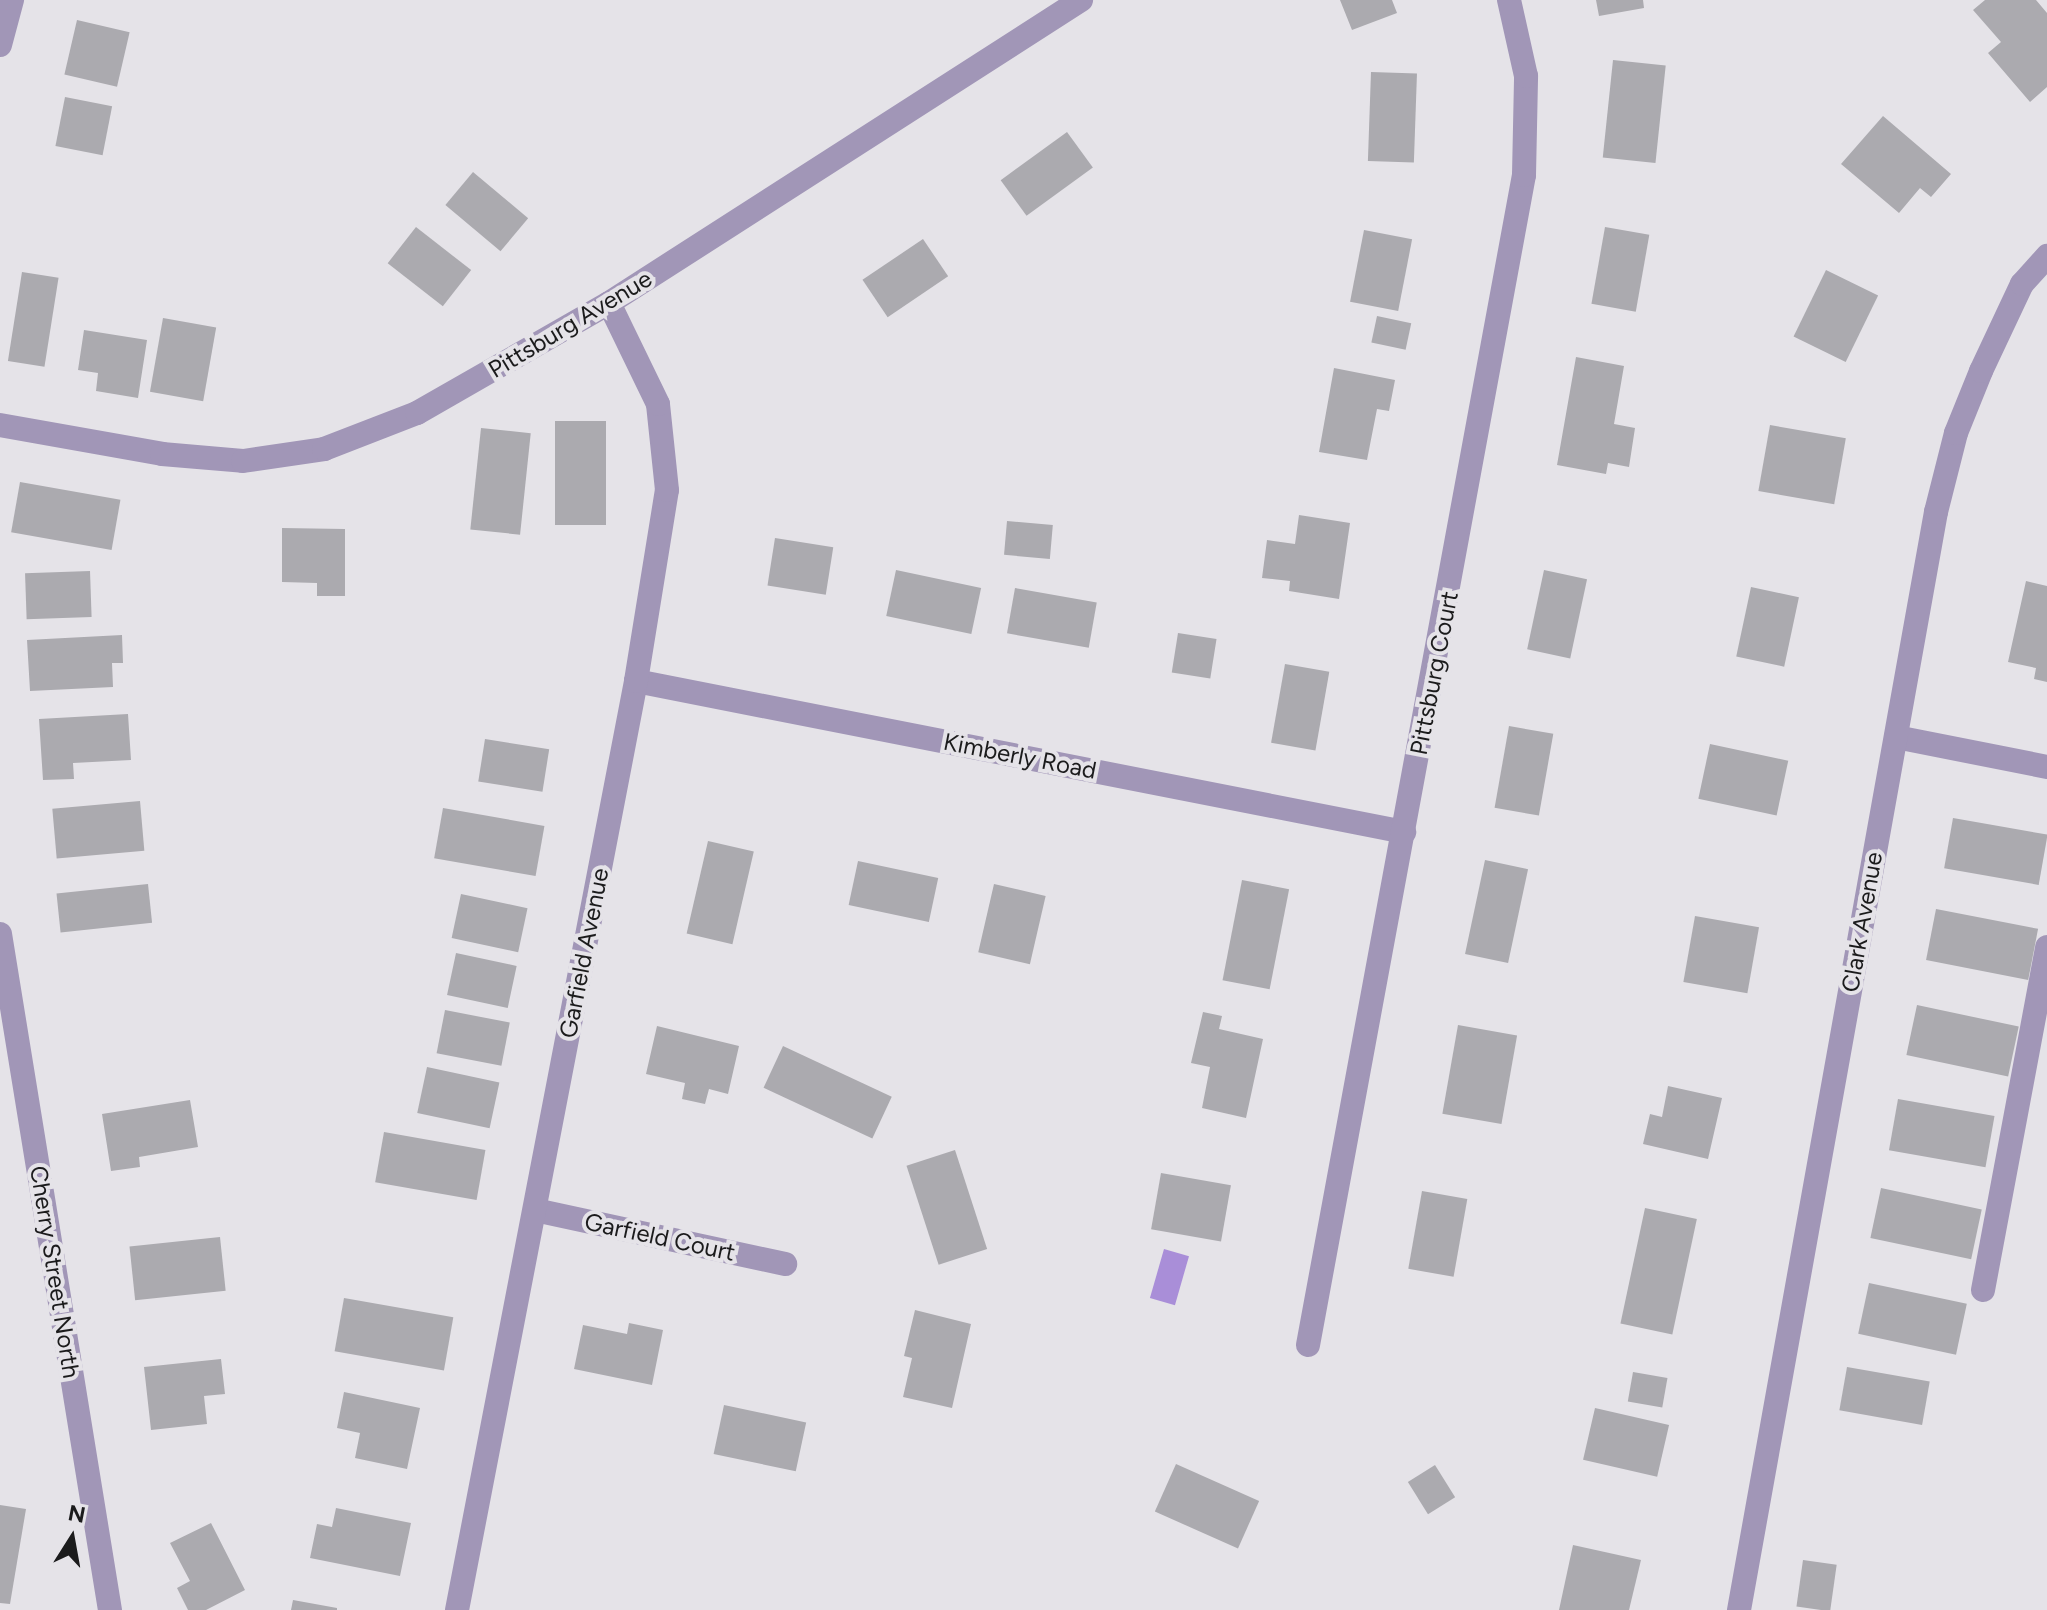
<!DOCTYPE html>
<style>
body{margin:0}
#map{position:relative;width:2047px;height:1610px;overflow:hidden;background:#e5e3e8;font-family:Figtree,sans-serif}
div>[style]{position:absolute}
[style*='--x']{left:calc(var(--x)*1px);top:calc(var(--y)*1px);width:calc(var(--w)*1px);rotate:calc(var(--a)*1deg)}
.water>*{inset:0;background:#a98ed8;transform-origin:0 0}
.building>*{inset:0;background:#abaaaf;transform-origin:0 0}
.minor>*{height:24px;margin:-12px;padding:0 12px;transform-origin:12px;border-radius:12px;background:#a196b7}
span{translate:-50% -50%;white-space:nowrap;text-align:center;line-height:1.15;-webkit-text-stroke:8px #e5e3e8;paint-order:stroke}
.street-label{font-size:24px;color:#1b1b1c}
.north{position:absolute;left:32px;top:1498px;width:80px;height:80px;-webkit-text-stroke:6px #e5e3e8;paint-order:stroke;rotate:11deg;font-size:22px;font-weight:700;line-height:32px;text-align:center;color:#1b1b1c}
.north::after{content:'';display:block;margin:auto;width:28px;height:36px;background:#1b1b1c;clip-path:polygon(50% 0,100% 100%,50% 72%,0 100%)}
</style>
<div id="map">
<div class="water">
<i style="left:1164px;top:1249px;width:26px;height:51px;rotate:16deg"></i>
</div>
<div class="building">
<i style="clip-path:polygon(1340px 0,1392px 0,1397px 13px,1352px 30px)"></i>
<i style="clip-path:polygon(1596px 0,1643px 0,1644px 8px,1599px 16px)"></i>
<i style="clip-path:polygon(1985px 0,2036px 0,2047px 13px,2047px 87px,2030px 102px,1988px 53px,2001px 42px,1973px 10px)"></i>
<i style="left:77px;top:20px;width:54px;height:56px;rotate:13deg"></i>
<i style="left:1613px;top:60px;width:53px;height:98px;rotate:6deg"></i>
<i style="left:1371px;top:72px;width:46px;height:89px;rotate:2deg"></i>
<i style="left:65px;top:97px;width:48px;height:50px;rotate:11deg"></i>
<i style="clip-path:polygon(1883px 116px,1951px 174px,1931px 197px,1920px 188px,1899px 213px,1841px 164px)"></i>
<i style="left:1067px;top:132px;width:44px;height:82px;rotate:54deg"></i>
<i style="left:473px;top:172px;width:72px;height:43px;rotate:40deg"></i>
<i style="left:416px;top:227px;width:70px;height:46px;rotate:38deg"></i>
<i style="left:1605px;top:227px;width:45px;height:78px;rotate:10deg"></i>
<i style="left:1364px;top:230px;width:49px;height:73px;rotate:11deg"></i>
<i style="left:923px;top:239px;width:45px;height:73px;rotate:56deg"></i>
<i style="left:1826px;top:270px;width:58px;height:74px;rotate:26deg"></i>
<i style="left:22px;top:272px;width:37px;height:90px;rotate:9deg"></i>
<i style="left:1377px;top:316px;width:35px;height:27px;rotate:12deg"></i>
<i style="left:163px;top:318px;width:54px;height:75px;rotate:10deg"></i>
<i style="clip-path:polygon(84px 330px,147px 340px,138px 398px,96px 391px,98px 373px,78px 370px)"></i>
<i style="clip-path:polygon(1576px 357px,1624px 366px,1614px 424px,1635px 428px,1629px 467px,1608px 463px,1606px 474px,1557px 465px)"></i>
<i style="clip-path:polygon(1334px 368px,1395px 380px,1389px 411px,1377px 409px,1367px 460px,1319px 452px)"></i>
<i style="left:555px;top:421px;width:51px;height:104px"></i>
<i style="left:1770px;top:425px;width:77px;height:67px;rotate:10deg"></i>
<i style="left:481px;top:428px;width:50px;height:102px;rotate:6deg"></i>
<i style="left:20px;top:482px;width:102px;height:51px;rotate:10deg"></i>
<i style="clip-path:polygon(1299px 515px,1350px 523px,1339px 599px,1289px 591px,1290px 581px,1262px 578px,1267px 540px,1295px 544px)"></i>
<i style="left:1007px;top:521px;width:46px;height:34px;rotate:5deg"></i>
<i style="clip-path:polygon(282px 528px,345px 529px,345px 596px,317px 596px,317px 583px,282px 582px)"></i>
<i style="left:775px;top:538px;width:59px;height:48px;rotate:9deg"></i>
<i style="left:896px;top:570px;width:87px;height:47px;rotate:12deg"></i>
<i style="left:1544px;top:570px;width:44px;height:81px;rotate:12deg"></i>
<i style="left:90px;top:571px;width:46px;height:65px;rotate:88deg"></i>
<i style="clip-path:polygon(2026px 581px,2047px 586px,2047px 682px,2034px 679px,2036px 668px,2008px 662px)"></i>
<i style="left:1751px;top:587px;width:49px;height:71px;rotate:12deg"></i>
<i style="left:1015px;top:588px;width:83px;height:46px;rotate:10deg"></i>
<i style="left:1178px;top:633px;width:39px;height:40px;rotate:9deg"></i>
<i style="clip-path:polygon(122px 635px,123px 663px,112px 663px,113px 687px,30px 691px,27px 640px)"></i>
<i style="left:1285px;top:664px;width:45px;height:80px;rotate:10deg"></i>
<i style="clip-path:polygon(128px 714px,131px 760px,73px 763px,74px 779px,43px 780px,39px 719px)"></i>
<i style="left:1509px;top:726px;width:45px;height:83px;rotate:10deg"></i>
<i style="left:485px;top:739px;width:65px;height:43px;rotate:9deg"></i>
<i style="left:1710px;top:744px;width:80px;height:56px;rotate:12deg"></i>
<i style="left:140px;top:801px;width:50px;height:88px;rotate:85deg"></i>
<i style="left:443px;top:808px;width:103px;height:51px;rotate:10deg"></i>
<i style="left:1953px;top:818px;width:96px;height:51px;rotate:10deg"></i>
<i style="left:708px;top:841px;width:47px;height:95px;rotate:13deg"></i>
<i style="left:1485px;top:860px;width:44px;height:96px;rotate:12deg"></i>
<i style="left:858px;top:861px;width:82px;height:45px;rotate:12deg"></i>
<i style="left:1242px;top:880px;width:48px;height:102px;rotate:11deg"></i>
<i style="left:148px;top:884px;width:39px;height:92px;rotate:84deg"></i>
<i style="left:994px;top:884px;width:53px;height:70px;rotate:13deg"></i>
<i style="left:461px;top:894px;width:68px;height:45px;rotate:12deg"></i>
<i style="left:1936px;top:909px;width:104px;height:52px;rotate:11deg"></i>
<i style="left:1695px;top:916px;width:65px;height:67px;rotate:10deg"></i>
<i style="left:456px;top:953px;width:62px;height:43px;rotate:12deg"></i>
<i style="left:1917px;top:1005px;width:104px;height:51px;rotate:12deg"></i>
<i style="left:445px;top:1010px;width:66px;height:44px;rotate:11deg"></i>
<i style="clip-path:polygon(1203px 1012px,1222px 1016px,1219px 1029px,1263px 1039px,1246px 1118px,1202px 1108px,1210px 1067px,1191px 1063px)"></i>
<i style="left:1458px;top:1025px;width:60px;height:90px;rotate:10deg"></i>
<i style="clip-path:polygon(657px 1026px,739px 1046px,728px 1094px,709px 1089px,705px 1104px,682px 1099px,685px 1083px,646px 1074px)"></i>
<i style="left:783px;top:1046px;width:120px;height:46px;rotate:25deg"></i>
<i style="left:427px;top:1067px;width:74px;height:47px;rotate:12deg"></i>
<i style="clip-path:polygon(1668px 1086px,1722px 1098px,1708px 1159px,1643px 1144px,1650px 1114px,1662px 1117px)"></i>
<i style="left:1898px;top:1099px;width:98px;height:52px;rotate:10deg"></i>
<i style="clip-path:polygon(190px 1100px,198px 1147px,139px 1157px,140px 1167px,111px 1171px,102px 1114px)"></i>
<i style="left:384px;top:1132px;width:103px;height:51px;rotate:10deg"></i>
<i style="left:955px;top:1150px;width:104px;height:51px;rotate:72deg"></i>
<i style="left:1161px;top:1173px;width:71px;height:57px;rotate:10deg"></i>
<i style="left:1881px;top:1188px;width:103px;height:51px;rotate:12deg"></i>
<i style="left:1422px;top:1191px;width:46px;height:79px;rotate:10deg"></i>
<i style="left:1645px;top:1208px;width:53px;height:118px;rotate:12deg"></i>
<i style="left:220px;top:1237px;width:54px;height:91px;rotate:84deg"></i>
<i style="left:1869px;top:1283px;width:100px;height:52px;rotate:12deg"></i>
<i style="left:344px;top:1298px;width:111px;height:54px;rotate:10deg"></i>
<i style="clip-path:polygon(915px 1310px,971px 1324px,952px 1408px,903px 1397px,912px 1358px,904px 1356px)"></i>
<i style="clip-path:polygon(629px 1323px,663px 1330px,652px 1385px,574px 1369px,583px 1325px,627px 1334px)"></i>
<i style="clip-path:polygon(221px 1359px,225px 1394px,204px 1396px,207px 1424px,151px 1430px,144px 1367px)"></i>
<i style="left:1847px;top:1367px;width:84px;height:44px;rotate:10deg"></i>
<i style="left:1633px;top:1372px;width:35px;height:30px;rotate:10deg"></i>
<i style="clip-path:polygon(344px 1392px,420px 1408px,407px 1469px,355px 1458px,360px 1433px,337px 1428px)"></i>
<i style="left:724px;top:1405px;width:84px;height:50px;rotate:12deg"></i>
<i style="left:1595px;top:1408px;width:76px;height:53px;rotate:13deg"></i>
<i style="left:1176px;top:1464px;width:91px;height:52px;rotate:24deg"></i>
<i style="left:1435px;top:1465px;width:38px;height:32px;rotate:58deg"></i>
<i style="clip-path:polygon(0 1505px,26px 1509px,10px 1604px,0 1603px)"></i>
<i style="clip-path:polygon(336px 1508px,411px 1523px,400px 1576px,310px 1558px,317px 1524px,332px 1527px)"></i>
<i style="clip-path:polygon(211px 1523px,245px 1590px,206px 1610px,188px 1610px,177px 1588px,190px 1581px,170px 1543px)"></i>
<i style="clip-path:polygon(1573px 1545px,1641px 1560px,1629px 1610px,1559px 1610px)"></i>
<i style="left:1803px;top:1560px;width:34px;height:47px;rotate:8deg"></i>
<i style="clip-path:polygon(293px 1600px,337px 1608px,337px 1610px,291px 1610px)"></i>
</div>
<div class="minor">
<i style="--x:0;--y:45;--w:47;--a:-75.1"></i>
<i style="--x:0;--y:425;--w:165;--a:10.1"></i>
<i style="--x:162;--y:454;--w:81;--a:4.9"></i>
<i style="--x:243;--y:461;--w:82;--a:-8.4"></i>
<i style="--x:324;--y:449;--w:100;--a:-21.2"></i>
<i style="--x:417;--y:413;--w:221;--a:-29.8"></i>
<i style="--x:609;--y:303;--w:561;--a:-32.7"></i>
<i style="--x:636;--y:681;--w:783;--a:11.12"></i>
<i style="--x:1896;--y:737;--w:154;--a:11.2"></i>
<i style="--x:0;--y:934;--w:685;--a:80.76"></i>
<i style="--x:535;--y:1210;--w:256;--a:12.2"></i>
<i style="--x:1983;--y:1290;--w:349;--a:-79.4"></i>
<i style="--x:1308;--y:1345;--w:1190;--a:-79.54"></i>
<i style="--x:1524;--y:175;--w:99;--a:-88.8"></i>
<i style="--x:1526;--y:76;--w:78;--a:-102.6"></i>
<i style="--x:457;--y:1610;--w:946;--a:-79.09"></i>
<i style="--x:636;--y:681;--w:193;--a:-80.8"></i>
<i style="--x:667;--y:490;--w:86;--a:-96"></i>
<i style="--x:658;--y:404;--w:112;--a:-115.9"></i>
<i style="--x:1739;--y:1610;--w:1116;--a:-79.83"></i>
<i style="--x:1936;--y:512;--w:81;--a:-75.8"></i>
<i style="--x:1956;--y:433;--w:67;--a:-68"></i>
<i style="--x:1981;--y:371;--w:96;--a:-64.8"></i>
<i style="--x:2022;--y:284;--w:38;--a:-48"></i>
</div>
<div class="street-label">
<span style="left:570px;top:324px;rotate:-31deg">Pittsburg Avenue</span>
<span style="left:1434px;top:673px;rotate:-79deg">Pittsburg Court</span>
<span style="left:1020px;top:756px;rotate:11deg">Kimberly Road</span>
<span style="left:1862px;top:922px;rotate:-80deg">Clark Avenue</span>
<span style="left:584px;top:953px;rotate:-79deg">Garfield Avenue</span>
<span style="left:660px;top:1237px;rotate:12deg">Garfield Court</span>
<span style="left:55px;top:1272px;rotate:81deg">Cherry Street North</span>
</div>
<div class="north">N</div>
</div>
